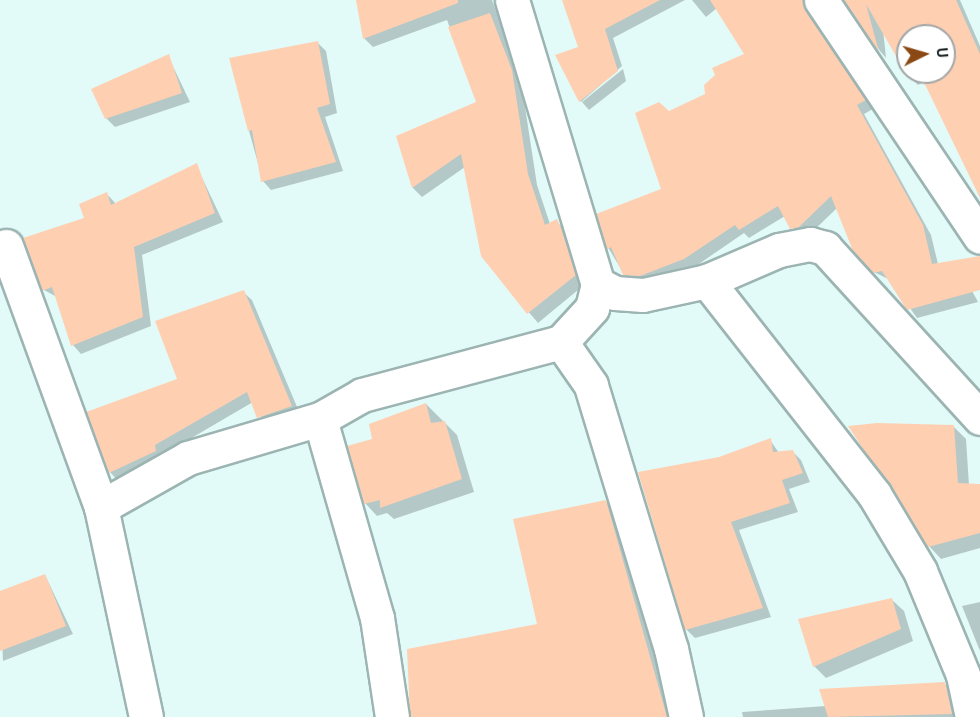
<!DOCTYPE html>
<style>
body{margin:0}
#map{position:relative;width:980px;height:717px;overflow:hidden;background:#e2fbf9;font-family:"Alegreya Sans",sans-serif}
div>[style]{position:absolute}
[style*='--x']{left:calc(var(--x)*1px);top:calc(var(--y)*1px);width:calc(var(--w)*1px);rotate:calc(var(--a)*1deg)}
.shadow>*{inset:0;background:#0003}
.building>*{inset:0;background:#ffcfb1}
.roads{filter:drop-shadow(2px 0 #9cb4b2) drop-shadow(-2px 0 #9cb4b2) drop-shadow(0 2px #9cb4b2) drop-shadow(0 -2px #9cb4b2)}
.minor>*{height:33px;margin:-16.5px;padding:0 16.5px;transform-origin:16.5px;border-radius:16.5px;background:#fff}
span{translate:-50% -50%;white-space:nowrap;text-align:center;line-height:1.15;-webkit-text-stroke:6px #fff;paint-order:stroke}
.north{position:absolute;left:896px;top:24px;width:60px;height:60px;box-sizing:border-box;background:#fff;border:2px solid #a3a6a6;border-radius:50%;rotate:85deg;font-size:16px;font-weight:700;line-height:24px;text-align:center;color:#182120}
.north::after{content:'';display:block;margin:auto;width:21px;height:27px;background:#8a4914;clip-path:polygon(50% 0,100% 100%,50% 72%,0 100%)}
</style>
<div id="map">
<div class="shadow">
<i style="clip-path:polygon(357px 0,492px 0,521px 81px,537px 185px,550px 224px,556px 221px,566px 231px,584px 285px,538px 323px,482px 257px,465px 167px,422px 197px,413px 188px,398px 137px,478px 103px,447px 20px,373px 47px,364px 38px)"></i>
<i style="clip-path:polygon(563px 0,685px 0,613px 38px,622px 66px,581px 102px,557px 56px,580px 48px)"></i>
<i style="clip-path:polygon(692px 0,813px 0,814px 20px,873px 109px,864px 114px,931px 235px,938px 264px,961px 270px,978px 302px,917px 318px,890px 280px,874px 272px,837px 208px,808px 236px,800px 237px,785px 216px,749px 238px,744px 233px,693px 268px,633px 283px,624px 274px,609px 249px,598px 215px,662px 190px,668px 113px,707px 95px,746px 54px,717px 8px,706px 17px)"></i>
<i style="clip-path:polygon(evenodd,845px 0,960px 0,980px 46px,980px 195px,925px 81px,918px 85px,909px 76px,883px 29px,886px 58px,880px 51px,845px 0,908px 36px,944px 36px,944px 72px,908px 72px,908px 36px)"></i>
<i style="clip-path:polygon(317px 42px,326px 51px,337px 113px,325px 117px,343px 171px,271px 190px,263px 181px,249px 131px)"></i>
<i style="clip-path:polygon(168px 56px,190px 102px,115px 127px,106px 118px)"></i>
<i style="clip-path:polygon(623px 69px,626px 81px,589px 110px,582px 102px)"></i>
<i style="clip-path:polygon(196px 165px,223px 222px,142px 255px,151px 326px,81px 354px,73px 345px,57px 297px,44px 290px,86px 219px,106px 193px,116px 204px)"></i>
<i style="clip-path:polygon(243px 292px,252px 300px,300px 414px,267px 426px,253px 402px,118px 481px,110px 472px)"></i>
<i style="clip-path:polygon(426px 404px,457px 435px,474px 492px,394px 519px,387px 513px,377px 516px,365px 503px,374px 440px)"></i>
<i style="clip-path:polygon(954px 427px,966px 439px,969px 485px,980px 485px,980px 548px,941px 559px,929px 546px)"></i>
<i style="clip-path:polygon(770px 440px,779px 453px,792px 451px,801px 460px,810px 482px,789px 489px,798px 512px,739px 530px,771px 617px,695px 638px,686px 629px,719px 458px)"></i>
<i style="clip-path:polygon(606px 502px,617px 513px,678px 717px,411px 717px,539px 625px)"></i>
<i style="clip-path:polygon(45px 575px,73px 634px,3px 661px,0 593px)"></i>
<i style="clip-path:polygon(891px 599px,904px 611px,913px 641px,826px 678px,814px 666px)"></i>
<i style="clip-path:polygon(980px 602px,980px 651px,962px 606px)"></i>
<i style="clip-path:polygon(945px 684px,955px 694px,960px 717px,743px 717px,742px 712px,826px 706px)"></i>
</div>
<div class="building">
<i style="clip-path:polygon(356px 0,458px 0,458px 3px,363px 39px)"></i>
<i style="clip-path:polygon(562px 0,660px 0,605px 29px,618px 71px,579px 102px,555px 55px,578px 47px)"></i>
<i style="clip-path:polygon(710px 0,802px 0,866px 100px,857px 105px,923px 225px,932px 264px,980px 256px,980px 290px,907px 310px,882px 271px,873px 273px,853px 251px,831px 196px,799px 227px,790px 229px,778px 206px,739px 230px,735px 225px,684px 259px,640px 276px,623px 275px,611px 247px,607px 250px,596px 214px,661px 189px,635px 113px,659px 102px,669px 111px,705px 94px,704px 85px,715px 75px,712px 68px,744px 54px)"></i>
<i style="clip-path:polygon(844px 0,956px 0,980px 54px,980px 198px,919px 72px,944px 72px,944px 36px,908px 36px,908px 72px,916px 72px,908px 77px,866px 4px,879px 52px)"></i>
<i style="clip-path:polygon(490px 13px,512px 70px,528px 174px,545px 225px,557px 219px,561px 228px,576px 275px,527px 314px,481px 256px,461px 154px,412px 188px,396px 136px,476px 102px,448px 27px)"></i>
<i style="clip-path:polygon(318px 41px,330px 104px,317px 108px,336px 162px,261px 182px,252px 130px,248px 131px,229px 58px)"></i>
<i style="clip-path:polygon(169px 54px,182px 93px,105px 119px,91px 89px)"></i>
<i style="clip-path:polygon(197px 163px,215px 213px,134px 247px,143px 317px,71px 346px,52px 287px,42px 291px,23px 238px,84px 218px,79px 204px,107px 192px,111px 205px)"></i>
<i style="clip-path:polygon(244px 290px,292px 406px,257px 418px,247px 392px,155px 445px,156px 451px,109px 473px,86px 412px,177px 379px,155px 321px)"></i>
<i style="clip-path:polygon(426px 403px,431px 423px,445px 421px,462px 479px,380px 508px,380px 500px,364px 504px,347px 446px,372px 439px,369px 424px)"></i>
<i style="clip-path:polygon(877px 423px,954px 425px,958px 483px,980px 484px,980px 533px,928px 547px,848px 426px)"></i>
<i style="clip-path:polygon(771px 438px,773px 452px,793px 450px,803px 473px,782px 480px,790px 503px,731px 522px,763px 608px,685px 630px,638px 472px,719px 457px)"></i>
<i style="clip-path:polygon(606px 500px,667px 717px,410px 717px,407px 649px,537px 624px,513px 519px)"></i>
<i style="clip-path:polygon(45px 574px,66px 626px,0 651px,0 591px)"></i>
<i style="clip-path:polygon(892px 598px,901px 629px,813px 667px,798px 619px)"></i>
<i style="clip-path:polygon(945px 682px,952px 714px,828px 717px,819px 689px)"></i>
</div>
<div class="roads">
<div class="minor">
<i style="--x:512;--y:0;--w:297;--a:73.2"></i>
<i style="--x:821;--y:0;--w:285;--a:56.1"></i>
<i style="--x:6;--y:246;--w:278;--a:70"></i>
<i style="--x:707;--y:281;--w:78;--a:-23.3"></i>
<i style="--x:779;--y:250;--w:32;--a:-11"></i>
<i style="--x:810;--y:244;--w:16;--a:15"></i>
<i style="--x:825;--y:248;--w:230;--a:47.6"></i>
<i style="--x:146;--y:717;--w:215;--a:-102.1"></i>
<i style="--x:101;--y:507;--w:100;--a:-29.4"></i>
<i style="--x:188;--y:458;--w:138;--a:-16.5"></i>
<i style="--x:392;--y:717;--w:100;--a:-98.6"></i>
<i style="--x:377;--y:618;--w:207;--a:-106"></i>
<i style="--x:320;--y:419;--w:48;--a:-29.7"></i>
<i style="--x:362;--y:395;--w:206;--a:-14.9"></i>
<i style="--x:686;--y:717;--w:70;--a:-102.4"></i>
<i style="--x:671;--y:649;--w:276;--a:-106.9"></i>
<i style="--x:591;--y:385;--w:52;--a:-124.9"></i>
<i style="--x:561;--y:342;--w:46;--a:-47.6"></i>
<i style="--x:592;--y:308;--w:25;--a:-76"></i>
<i style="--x:598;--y:284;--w:19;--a:28"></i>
<i style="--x:615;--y:293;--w:28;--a:4"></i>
<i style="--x:643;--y:295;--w:66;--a:-12.3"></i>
<i style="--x:707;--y:281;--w:271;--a:51.9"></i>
<i style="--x:874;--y:494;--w:90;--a:59.1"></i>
<i style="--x:920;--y:571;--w:113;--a:67.5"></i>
<i style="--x:963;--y:675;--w:43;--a:77.9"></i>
</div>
</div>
<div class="north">U</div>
</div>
